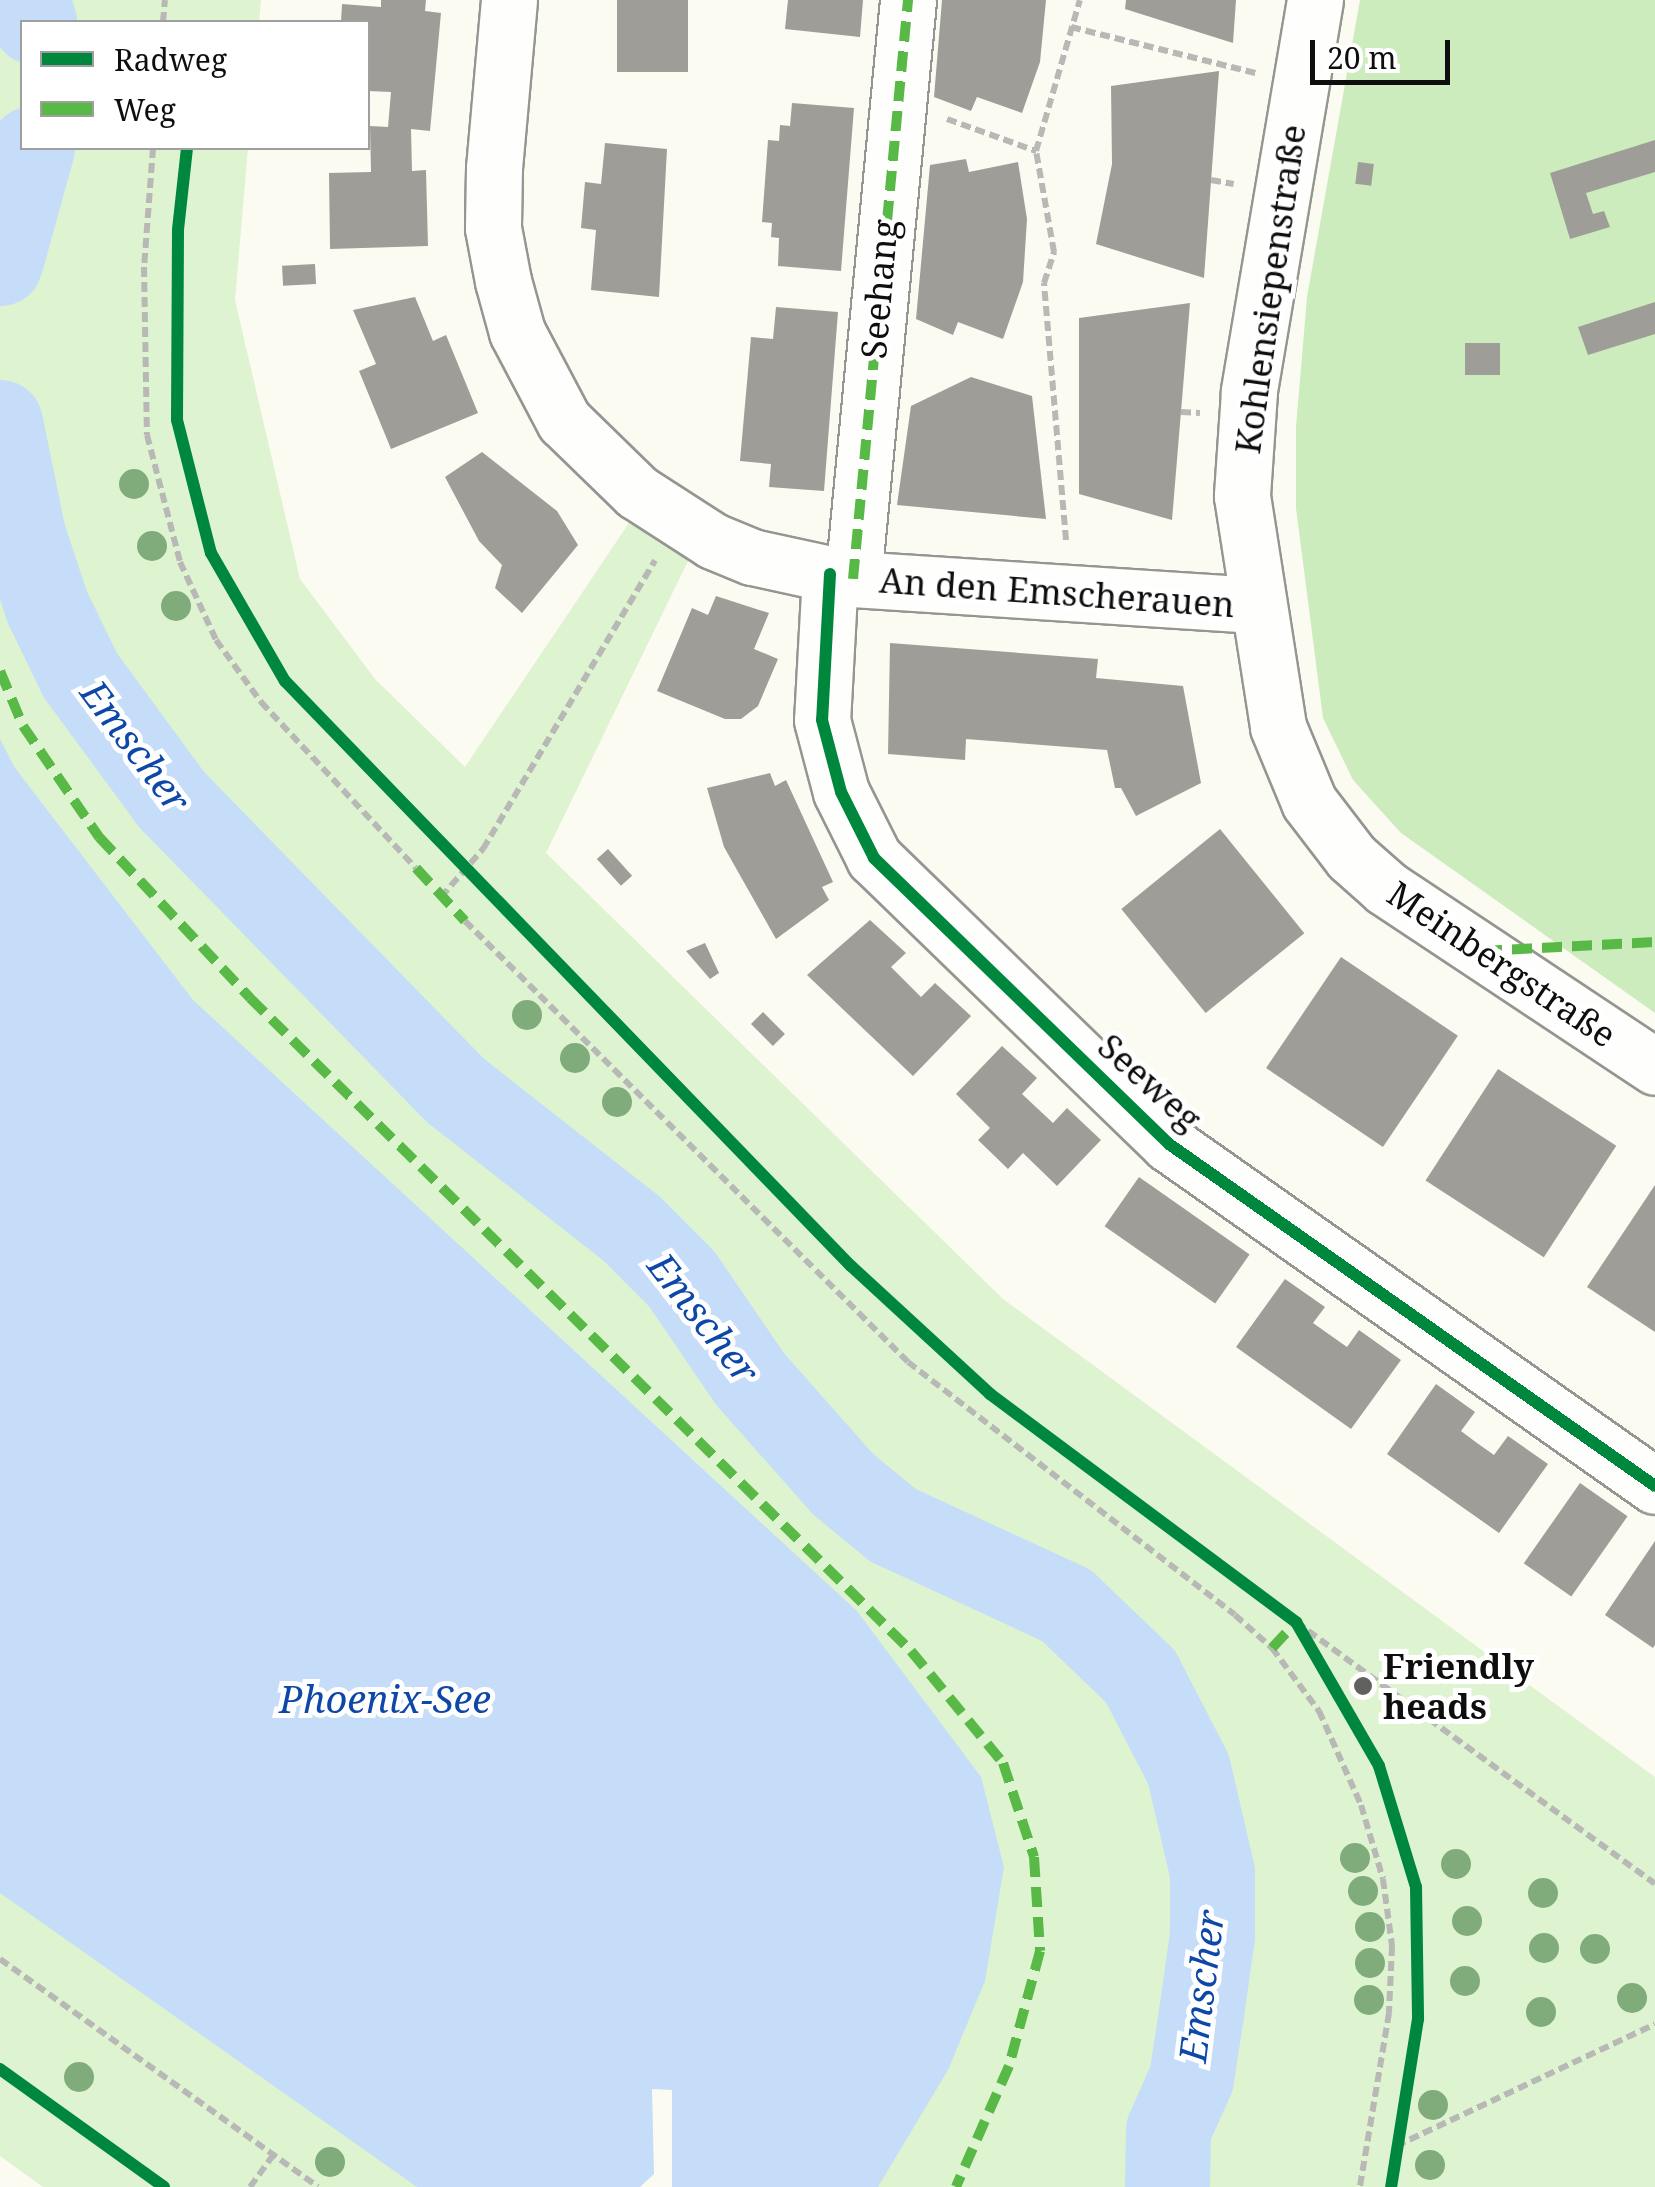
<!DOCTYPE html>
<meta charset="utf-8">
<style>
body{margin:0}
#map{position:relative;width:1655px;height:2187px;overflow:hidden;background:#fbfbf2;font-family:"Noto Serif",serif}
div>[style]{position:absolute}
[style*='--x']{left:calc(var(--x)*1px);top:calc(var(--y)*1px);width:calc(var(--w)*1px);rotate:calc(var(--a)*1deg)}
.green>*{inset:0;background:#def3d0}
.forest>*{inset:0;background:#cdecbd}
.water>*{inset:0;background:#c5ddf8}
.pier>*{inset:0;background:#fbfbf2}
.river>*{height:85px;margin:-42.5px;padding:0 42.5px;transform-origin:42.5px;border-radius:42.5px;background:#c5ddf8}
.building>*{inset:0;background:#9e9d98;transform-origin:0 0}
.path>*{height:6px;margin-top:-3px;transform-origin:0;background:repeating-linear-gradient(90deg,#b8b8b6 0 10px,transparent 0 15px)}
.roads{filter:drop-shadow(2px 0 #959591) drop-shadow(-2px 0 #959591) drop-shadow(0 2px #959591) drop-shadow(0 -2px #959591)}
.street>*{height:55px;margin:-27.5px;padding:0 27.5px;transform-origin:27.5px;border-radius:27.5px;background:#fefefd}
.quiet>*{height:10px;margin-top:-5px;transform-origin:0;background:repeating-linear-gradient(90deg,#58b947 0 20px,transparent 0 30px)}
.cycleway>*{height:12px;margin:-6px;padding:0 6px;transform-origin:6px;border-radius:6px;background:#00873e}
.trees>*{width:30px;height:30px;margin:-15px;border-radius:50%;background:#80ac7b}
.dots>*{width:28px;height:28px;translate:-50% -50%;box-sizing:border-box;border:5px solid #fff;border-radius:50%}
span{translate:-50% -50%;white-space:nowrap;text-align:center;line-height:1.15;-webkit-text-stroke:10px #fff;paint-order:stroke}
.street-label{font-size:35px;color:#0e0e0e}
.poi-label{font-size:35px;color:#0e0e0e;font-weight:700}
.left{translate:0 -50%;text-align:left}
.water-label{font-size:38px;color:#0d48a9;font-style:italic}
.legend{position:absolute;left:20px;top:20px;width:350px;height:130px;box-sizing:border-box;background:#fff;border:2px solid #9f9f9f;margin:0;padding:12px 18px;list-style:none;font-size:30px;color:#0e0e0e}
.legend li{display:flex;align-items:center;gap:20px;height:50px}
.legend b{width:50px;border:2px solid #9f9f9f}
.scale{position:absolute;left:1310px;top:40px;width:140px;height:45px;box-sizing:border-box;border:5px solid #0e0e0e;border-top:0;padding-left:12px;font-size:30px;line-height:35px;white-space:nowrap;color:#0e0e0e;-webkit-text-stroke:8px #fff;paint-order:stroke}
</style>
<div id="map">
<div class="green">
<i style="clip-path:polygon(0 0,261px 0,259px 22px,22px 22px,22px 148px,248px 148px,235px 300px,300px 579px,375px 679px,465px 767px,629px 523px,689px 559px,546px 853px,1003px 1299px,1655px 1777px,1655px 2187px,43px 2187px,0 2156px)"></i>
</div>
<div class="forest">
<i style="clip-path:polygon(1360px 0,1655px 0,1655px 1013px,1401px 833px,1353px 780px,1323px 718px,1296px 508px,1296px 427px,1307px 297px)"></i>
</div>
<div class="water">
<i style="clip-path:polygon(0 739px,15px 768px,193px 1000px,857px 1611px,981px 1777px,1004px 1867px,985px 1981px,948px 2070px,878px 2187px,417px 2187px,0 1893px)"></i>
</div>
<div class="pier">
<i style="clip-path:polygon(652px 2089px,672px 2090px,672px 2187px,640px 2187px,654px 2174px)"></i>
</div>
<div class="river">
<i style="--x:27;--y:0;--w:23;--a:72"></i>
<i style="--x:0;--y:263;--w:119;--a:-74.5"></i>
<i style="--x:0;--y:422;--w:115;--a:78.5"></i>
<i style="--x:23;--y:535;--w:76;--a:71.6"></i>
<i style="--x:47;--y:607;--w:76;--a:64.1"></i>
<i style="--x:80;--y:675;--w:154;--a:53.7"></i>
<i style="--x:171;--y:799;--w:407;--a:45.7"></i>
<i style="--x:455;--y:1090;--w:224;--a:38.1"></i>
<i style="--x:631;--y:1228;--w:71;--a:45"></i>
<i style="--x:681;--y:1278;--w:122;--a:55.7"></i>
<i style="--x:750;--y:1379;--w:140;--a:48.5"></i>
<i style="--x:843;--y:1484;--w:65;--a:39.4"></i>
<i style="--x:893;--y:1525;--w:191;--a:24.8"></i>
<i style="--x:1066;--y:1605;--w:103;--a:43.8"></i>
<i style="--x:1140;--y:1676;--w:105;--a:62.7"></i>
<i style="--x:1188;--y:1769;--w:106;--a:76.9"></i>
<i style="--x:1212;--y:1872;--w:63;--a:90"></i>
<i style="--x:1212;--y:1935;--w:79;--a:98"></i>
<i style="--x:1201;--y:2013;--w:66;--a:98.7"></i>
<i style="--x:1191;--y:2078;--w:57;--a:113.9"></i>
<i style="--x:1168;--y:2130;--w:57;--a:91"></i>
</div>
<div class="building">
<i style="clip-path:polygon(381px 0,426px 0,425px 11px,441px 13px,430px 131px,411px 129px,412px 171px,426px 170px,428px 246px,330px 249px,329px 173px,371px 172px,370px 126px,388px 127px,391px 92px,368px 91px,368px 22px,341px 22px,342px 4px,381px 7px)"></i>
<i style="left:617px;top:0;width:71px;height:72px"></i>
<i style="clip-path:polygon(788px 0,863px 0,860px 37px,785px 29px)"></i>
<i style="clip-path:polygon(942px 0,1046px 0,1040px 62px,1022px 113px,977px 97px,971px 111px,934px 97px)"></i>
<i style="clip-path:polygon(1126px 0,1236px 0,1233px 43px,1125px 9px)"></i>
<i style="clip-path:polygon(1219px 71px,1204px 278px,1096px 244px,1112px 164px,1111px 86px)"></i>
<i style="clip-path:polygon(792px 103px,854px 108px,841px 271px,778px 266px,779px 238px,771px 237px,772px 223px,762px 222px,768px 140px,779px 141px,780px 125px,790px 126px)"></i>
<i style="clip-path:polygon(1655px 140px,1655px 172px,1586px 193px,1593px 214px,1604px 211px,1610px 227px,1570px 239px,1550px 173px)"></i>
<i style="clip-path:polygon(605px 143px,667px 149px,659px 297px,591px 290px,596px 230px,581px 228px,585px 182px,601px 184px)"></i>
<i style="clip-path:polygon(966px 159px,969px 172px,1018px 162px,1027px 219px,1023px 282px,1003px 339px,958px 322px,953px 335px,916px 319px,930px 165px)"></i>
<i style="left:1358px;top:162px;width:16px;height:22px;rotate:7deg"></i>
<i style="left:315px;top:264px;width:20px;height:33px;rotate:87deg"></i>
<i style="clip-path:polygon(415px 297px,433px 341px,446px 335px,478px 413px,391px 449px,359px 371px,376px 364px,353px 310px)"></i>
<i style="clip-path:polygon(1655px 302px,1655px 334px,1588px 355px,1578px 327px)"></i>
<i style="clip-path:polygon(1190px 303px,1172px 520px,1079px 494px,1079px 318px)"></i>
<i style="clip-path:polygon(776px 307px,838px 312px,824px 491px,769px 487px,771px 464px,740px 461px,751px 337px,773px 339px)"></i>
<i style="left:1500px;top:343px;width:32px;height:35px;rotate:90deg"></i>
<i style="clip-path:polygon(971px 377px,1032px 396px,1046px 519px,897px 505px,911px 406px)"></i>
<i style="clip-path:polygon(482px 452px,557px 511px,578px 545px,522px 613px,495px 588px,502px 565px,479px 541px,445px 477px)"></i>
<i style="clip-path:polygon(716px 596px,769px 613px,754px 649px,778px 659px,758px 706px,741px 719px,725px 719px,657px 691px,692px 608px,708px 615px)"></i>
<i style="clip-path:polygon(890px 643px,1098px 659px,1096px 678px,1183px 686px,1201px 783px,1136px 816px,1121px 788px,1115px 788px,1107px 750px,966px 739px,965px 760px,888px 754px)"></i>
<i style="clip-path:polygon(770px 773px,775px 786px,786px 780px,833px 882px,822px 887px,829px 900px,776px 939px,724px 847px,707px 788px)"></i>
<i style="left:1220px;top:829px;width:134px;height:127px;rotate:51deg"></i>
<i style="left:608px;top:849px;width:36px;height:15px;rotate:48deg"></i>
<i style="clip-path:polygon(870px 920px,906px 953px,891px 967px,921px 997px,935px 983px,971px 1016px,913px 1076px,807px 975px)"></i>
<i style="clip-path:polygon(705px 943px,719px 973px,710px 979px,686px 951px)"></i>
<i style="left:1341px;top:957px;width:141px;height:134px;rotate:34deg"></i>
<i style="left:763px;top:1012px;width:31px;height:17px;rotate:45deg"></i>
<i style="clip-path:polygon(1002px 1046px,1037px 1078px,1022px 1094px,1053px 1123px,1067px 1108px,1101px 1140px,1057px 1186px,1023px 1153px,1008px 1169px,978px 1140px,990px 1128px,956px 1094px)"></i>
<i style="left:1498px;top:1069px;width:141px;height:133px;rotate:33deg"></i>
<i style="left:1139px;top:1177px;width:135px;height:60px;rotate:35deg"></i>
<i style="clip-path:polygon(1655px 1185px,1655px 1332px,1587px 1287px)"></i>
<i style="clip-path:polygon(1285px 1279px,1325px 1307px,1313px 1323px,1347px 1347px,1359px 1330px,1401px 1360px,1351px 1429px,1236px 1347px)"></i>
<i style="clip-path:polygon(1436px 1384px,1475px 1412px,1461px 1431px,1477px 1443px,1494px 1455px,1508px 1436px,1548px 1464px,1499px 1533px,1387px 1454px)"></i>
<i style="left:1580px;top:1483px;width:58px;height:98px;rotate:35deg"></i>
<i style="clip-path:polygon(1655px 1541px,1655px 1645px,1653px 1648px,1605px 1615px)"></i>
</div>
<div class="path">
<i style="--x:163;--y:22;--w:22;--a:-85"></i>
<i style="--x:1071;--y:27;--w:190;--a:14"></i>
<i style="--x:947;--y:119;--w:95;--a:19.8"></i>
<i style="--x:153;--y:148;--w:119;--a:94.3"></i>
<i style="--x:144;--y:267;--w:168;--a:89"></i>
<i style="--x:147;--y:435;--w:131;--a:75.4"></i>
<i style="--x:180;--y:562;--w:86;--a:65.2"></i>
<i style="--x:216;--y:640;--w:77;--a:54"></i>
<i style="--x:261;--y:702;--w:227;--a:47"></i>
<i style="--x:1211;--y:180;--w:23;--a:10"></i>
<i style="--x:1181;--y:412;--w:19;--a:3"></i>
<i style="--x:1066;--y:540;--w:258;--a:-94.9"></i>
<i style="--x:1044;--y:283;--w:33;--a:-72"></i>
<i style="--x:1054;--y:252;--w:103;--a:-100.1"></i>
<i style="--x:1036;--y:151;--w:157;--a:-73.8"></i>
<i style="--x:441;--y:897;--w:64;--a:-48.8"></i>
<i style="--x:483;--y:849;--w:336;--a:-59.2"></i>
<i style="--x:465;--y:921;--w:625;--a:44.87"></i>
<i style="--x:908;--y:1362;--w:413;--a:37.7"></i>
<i style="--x:1235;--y:1615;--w:50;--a:41.7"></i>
<i style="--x:1272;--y:1648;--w:79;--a:53.3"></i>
<i style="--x:1319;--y:1711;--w:103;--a:65.9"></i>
<i style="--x:1361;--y:1805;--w:77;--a:73.4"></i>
<i style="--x:1383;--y:1879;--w:68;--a:82.3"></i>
<i style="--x:1392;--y:1946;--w:67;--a:92.6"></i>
<i style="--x:1389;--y:2013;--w:176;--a:99.5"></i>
<i style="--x:1296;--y:1622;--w:444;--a:36.1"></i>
<i style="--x:0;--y:1959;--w:391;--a:35.6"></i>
<i style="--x:1396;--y:2146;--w:286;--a:-25.2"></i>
<i style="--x:250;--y:2187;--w:39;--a:-54"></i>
</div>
<div class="roads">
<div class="street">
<i style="--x:509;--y:0;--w:169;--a:95.1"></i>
<i style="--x:494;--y:168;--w:60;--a:91"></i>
<i style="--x:493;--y:228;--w:54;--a:79.3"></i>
<i style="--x:503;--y:281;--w:53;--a:74.6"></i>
<i style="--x:517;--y:332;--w:101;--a:62.2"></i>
<i style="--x:564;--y:421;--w:102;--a:44.2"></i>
<i style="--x:637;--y:492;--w:90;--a:32.8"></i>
<i style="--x:713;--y:541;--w:42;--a:22.3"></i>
<i style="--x:752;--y:557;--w:103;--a:12.3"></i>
<i style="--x:853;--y:579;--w:403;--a:3.7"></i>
<i style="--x:1315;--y:0;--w:398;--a:99.6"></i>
<i style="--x:1249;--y:392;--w:104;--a:93.9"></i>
<i style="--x:1242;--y:496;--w:234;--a:81.1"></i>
<i style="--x:1278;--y:727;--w:81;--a:67.5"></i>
<i style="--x:1309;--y:802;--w:69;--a:52.6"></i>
<i style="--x:1351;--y:857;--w:47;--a:41.5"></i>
<i style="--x:1386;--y:888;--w:323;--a:33.6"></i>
<i style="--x:830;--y:574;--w:146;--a:93.1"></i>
<i style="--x:822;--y:720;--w:74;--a:75.2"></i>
<i style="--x:841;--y:792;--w:74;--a:63.4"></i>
<i style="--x:874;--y:858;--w:411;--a:44.1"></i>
<i style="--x:1169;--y:1144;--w:594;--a:35.13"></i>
<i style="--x:853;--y:579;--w:582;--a:-84.57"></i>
</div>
</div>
<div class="quiet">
<i style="--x:853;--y:579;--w:582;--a:-84.57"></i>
<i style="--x:0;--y:671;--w:60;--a:67.3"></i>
<i style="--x:23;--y:726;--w:135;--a:55.6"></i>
<i style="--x:99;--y:837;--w:221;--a:46.8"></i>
<i style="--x:250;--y:998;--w:929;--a:44.65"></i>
<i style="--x:911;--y:1651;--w:145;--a:50.6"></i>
<i style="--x:1003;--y:1763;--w:99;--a:71.7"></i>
<i style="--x:1034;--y:1857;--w:94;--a:86.3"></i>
<i style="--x:1040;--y:1951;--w:119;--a:105.1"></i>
<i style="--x:1009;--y:2066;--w:132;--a:113.7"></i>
<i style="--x:416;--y:868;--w:72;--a:47.2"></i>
<i style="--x:1482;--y:951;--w:173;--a:-3"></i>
<i style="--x:1272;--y:1648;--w:35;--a:-47"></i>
</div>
<div class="cycleway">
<i style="--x:187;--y:148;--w:82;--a:96.3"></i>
<i style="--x:178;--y:230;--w:190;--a:90.3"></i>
<i style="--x:177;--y:420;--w:137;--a:75.7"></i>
<i style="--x:211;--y:553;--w:148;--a:60"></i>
<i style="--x:285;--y:681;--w:814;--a:45.95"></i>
<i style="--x:851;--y:1266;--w:189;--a:42.6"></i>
<i style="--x:990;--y:1394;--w:382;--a:36.7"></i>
<i style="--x:1296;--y:1622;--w:166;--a:60"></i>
<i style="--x:1379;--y:1766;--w:127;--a:73"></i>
<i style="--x:1416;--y:1887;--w:132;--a:89.1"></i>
<i style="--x:1418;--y:2019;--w:170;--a:99.1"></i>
<i style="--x:830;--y:574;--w:146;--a:93.1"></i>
<i style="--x:822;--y:720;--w:74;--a:75.2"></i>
<i style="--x:841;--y:792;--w:74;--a:63.4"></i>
<i style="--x:874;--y:858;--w:411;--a:44.1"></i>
<i style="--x:1169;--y:1144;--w:594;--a:35.13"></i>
<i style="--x:0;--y:2069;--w:202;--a:35.7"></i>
</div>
<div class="trees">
<i style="left:134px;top:484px"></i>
<i style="left:152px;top:546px"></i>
<i style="left:176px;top:606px"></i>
<i style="left:527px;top:1015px"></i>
<i style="left:575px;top:1058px"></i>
<i style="left:617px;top:1102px"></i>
<i style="left:1355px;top:1858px"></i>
<i style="left:1456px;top:1864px"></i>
<i style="left:1363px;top:1891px"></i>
<i style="left:1543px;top:1893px"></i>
<i style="left:1467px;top:1921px"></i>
<i style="left:1370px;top:1927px"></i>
<i style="left:1544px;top:1948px"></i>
<i style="left:1595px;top:1949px"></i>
<i style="left:1370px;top:1963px"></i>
<i style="left:1465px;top:1981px"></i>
<i style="left:1632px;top:1998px"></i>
<i style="left:1369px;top:2000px"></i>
<i style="left:1541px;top:2012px"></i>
<i style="left:79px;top:2077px"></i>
<i style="left:1433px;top:2105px"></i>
<i style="left:330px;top:2162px"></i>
<i style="left:1430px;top:2165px"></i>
</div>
<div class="dots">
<i style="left:1363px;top:1686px;background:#61615e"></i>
</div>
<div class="street-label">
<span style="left:879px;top:289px;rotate:-85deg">Seehang</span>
<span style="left:1270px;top:289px;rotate:-82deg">Kohlensiepenstraße</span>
<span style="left:1057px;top:592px;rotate:4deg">An den Emscherauen</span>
<span style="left:1502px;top:964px;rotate:34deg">Meinbergstraße</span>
<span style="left:1150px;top:1082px;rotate:42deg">Seeweg</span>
</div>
<div class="poi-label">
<span class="left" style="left:1383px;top:1686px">Friendly<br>heads</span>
</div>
<div class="water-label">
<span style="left:136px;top:746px;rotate:53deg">Emscher</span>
<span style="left:704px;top:1318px;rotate:52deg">Emscher</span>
<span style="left:385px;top:1699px">Phoenix-See</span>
<span style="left:1201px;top:1986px;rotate:-83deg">Emscher</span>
</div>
<ul class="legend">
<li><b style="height:12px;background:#00873e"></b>Radweg</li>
<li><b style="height:12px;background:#58b947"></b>Weg</li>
</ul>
<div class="scale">20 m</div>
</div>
